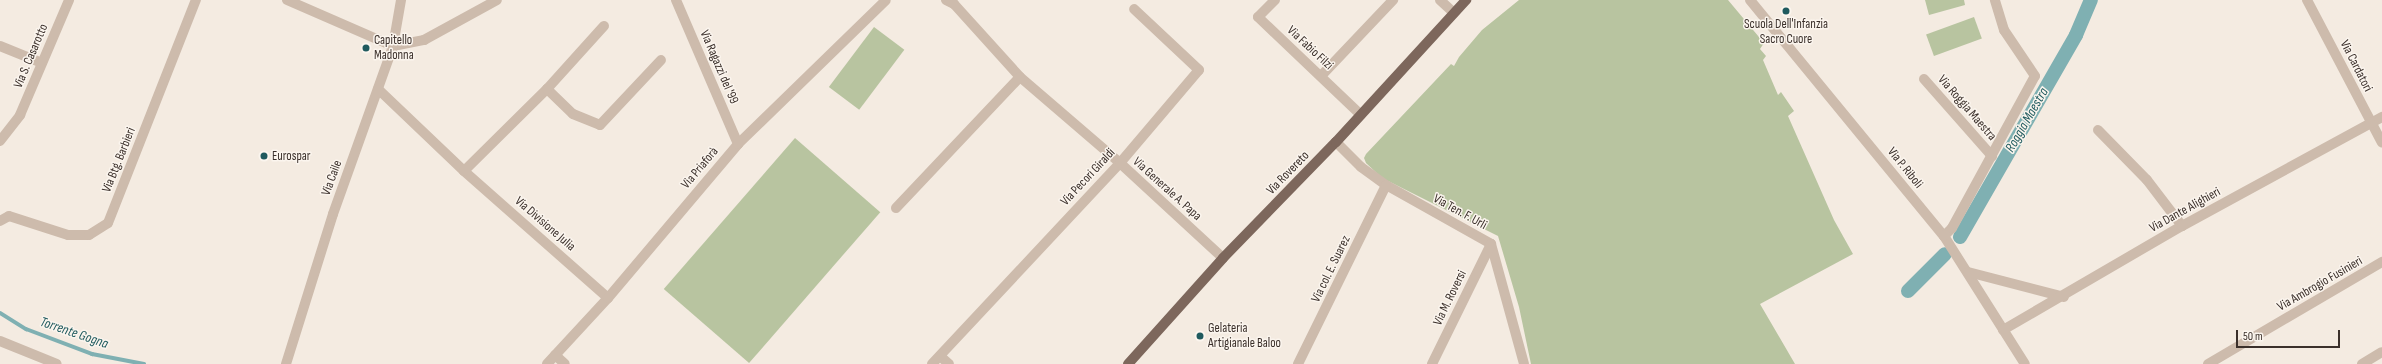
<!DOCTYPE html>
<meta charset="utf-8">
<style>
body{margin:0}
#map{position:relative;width:2382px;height:364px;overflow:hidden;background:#f4ebe1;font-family:"Sofia Sans Condensed",sans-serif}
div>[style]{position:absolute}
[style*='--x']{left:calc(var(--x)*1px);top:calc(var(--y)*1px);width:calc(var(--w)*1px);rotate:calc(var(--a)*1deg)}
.green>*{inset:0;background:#b8c4a0;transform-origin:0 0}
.stream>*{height:4px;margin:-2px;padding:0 2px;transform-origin:2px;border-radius:2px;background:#7fb0b2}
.canal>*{height:14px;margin:-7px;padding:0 7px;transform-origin:7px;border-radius:7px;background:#7fb0b2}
.minor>*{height:10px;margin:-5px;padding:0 5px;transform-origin:5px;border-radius:5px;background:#cdbbac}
.tertiary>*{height:10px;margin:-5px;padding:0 5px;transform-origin:5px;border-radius:5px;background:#cdbbac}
.primary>*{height:10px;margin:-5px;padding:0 5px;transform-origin:5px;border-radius:5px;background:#7d675c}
.dots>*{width:11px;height:11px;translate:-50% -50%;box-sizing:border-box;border:2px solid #fbf5ee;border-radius:50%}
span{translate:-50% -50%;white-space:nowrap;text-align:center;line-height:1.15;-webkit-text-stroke:3px #fbf5ee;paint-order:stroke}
.poi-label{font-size:13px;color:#3b302b}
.left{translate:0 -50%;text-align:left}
.street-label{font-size:13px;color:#3b302b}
.water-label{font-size:14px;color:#1f5a5e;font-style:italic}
.scale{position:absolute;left:2236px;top:330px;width:104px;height:18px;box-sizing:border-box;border:2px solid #3b302b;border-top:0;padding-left:5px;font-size:12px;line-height:14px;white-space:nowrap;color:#3b302b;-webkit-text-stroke:3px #fbf5ee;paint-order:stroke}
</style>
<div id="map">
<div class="green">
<i style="clip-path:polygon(1519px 0,1728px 0,1764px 43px,1760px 49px,1766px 56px,1763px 60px,1778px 95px,1781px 92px,1794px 111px,1788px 116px,1834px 220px,1853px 254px,1760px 304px,1795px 364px,1531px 364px,1519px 307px,1498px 236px,1382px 178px,1366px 163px,1364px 158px,1366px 154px,1451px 64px,1454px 66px,1459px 57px,1482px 30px)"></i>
<i style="clip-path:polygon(1925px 0,1964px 0,1965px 5px,1929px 15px)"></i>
<i style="left:1974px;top:17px;width:23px;height:51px;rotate:70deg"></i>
<i style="left:874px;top:27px;width:38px;height:75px;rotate:37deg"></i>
<i style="left:795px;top:138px;width:113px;height:200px;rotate:41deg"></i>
</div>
<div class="stream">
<i style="--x:0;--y:313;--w:31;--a:32"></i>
<i style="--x:26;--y:329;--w:71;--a:20.7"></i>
<i style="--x:92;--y:354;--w:53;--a:10.9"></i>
</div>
<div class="canal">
<i style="--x:1960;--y:237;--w:233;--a:-60.1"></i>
<i style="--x:2076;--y:35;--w:38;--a:-67"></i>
<i style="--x:1908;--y:291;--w:52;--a:-45"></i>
</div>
<div class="minor">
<i style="--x:287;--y:0;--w:116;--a:23.5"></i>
<i style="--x:393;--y:46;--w:32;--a:-11"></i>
<i style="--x:424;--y:40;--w:83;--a:-28.7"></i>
<i style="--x:676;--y:0;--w:157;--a:66.7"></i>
<i style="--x:946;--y:0;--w:9;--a:27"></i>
<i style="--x:954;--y:4;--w:98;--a:47.9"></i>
<i style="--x:1020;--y:77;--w:132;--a:40.7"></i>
<i style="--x:1120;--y:163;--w:140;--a:42.7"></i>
<i style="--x:1275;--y:0;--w:24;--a:135"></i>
<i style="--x:1258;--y:17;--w:142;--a:43.6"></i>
<i style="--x:1440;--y:0;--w:19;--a:43"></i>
<i style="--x:1750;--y:0;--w:306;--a:50.6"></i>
<i style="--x:1944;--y:236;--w:151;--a:57.7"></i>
<i style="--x:2307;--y:0;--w:161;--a:62.3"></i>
<i style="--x:0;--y:46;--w:45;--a:22"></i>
<i style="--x:1321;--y:76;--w:105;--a:-46.5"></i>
<i style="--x:1924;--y:79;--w:103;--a:48.6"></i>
<i style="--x:378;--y:89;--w:119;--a:43.6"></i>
<i style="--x:464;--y:171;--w:192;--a:41.4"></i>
<i style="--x:547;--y:89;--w:36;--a:44"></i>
<i style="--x:573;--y:114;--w:29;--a:22"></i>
<i style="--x:600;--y:125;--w:89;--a:-46.8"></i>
<i style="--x:2098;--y:130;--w:70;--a:45.6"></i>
<i style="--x:2147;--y:180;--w:58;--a:52.7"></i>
<i style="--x:0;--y:141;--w:33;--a:-52"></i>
<i style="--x:20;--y:115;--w:125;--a:-66.9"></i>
<i style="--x:1336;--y:142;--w:35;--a:45"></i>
<i style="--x:1361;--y:167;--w:31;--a:36"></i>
<i style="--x:1386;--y:185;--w:120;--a:29.3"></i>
<i style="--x:1491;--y:244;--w:124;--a:74.6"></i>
<i style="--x:464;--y:171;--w:117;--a:-44.7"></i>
<i style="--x:547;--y:89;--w:85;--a:-47.9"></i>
<i style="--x:896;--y:208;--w:180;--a:-46.6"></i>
<i style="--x:0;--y:221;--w:10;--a:-29"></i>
<i style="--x:9;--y:216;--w:62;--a:17.9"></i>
<i style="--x:68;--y:235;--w:21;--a:0"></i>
<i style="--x:89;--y:235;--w:22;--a:-32"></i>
<i style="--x:108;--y:223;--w:240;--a:-68.5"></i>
<i style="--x:1944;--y:236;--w:11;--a:-45"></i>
<i style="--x:1952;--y:228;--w:173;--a:-61.4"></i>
<i style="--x:2035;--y:76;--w:55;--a:-124"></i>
<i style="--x:2004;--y:30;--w:31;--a:-107"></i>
<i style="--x:1968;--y:272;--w:99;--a:14.6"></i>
<i style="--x:2003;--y:330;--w:207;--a:-30.2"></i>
<i style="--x:2182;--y:226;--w:228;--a:-28.6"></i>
<i style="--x:555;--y:355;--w:13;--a:42"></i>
<i style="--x:940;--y:356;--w:12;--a:42"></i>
<i style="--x:286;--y:364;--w:157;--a:-72.6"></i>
<i style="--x:333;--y:214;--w:178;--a:-70.3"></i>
<i style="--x:393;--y:46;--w:47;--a:-80.1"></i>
<i style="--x:547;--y:364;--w:90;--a:-47.3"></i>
<i style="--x:608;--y:298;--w:202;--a:-49.8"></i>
<i style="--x:738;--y:144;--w:206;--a:-44.2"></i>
<i style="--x:932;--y:364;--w:275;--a:-46.9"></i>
<i style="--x:1120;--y:163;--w:122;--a:-49.7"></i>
<i style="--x:1199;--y:70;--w:89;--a:-136.8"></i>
<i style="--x:1298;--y:364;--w:199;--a:-63.8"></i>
<i style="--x:1432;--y:364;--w:134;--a:-63.8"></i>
<i style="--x:2208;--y:364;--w:202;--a:-30.4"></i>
<i style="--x:2362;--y:364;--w:23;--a:-31"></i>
</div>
<div class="tertiary">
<i style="--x:0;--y:341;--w:61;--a:22"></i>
</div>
<div class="primary">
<i style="--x:1128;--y:364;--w:142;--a:-48.1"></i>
<i style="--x:1223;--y:258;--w:162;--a:-45.8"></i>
<i style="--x:1336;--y:142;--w:193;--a:-47.5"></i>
</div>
<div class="dots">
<i style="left:1786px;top:11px;background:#1f5a5e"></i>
<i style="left:366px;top:48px;background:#1f5a5e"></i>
<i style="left:264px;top:156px;background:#1f5a5e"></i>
<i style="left:1200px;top:336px;background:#1f5a5e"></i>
</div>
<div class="poi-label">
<span style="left:1786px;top:32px">Scuola Dell'Infanzia<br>Sacro Cuore</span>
<span class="left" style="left:374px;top:48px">Capitello<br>Madonna</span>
<span class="left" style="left:272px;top:156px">Eurospar</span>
<span class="left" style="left:1208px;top:336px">Gelateria<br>Artigianale Baloo</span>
</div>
<div class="street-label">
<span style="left:1310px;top:48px;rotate:43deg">Via Fabio Filzi</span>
<span style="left:31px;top:56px;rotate:-67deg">Via S. Casarotto</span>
<span style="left:2356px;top:66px;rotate:63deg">Via Cardatori</span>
<span style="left:719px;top:67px;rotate:67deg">Via Ragazzi del '99</span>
<span style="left:1967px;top:108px;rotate:49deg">Via Roggia Maestra</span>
<span style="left:119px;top:160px;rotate:-68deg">Via Btg. Barbieri</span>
<span style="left:700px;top:168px;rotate:-50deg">Via Priaforà</span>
<span style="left:1905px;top:168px;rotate:51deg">Via P. Riboli</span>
<span style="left:1288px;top:173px;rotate:-46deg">Via Rovereto</span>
<span style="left:1088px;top:177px;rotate:-47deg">Via Pecori Giraldi</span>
<span style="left:332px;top:178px;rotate:-70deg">Via Caile</span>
<span style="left:1167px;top:189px;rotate:42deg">Via Generale A. Papa</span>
<span style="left:2185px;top:210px;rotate:-29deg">Via Dante Alighieri</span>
<span style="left:1460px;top:212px;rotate:29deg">Via Ten. F. Urli</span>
<span style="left:545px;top:224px;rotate:41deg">Via Divisione Julia</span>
<span style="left:1331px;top:269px;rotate:-64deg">Via col. E. Suarez</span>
<span style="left:2320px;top:284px;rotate:-30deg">Via Ambrogio Fusinieri</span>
<span style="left:1450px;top:298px;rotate:-64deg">Via M. Roversi</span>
</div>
<div class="water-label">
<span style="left:2027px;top:120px;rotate:-60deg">Roggia Maestra</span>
<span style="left:74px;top:333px;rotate:19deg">Torrente Gogna</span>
</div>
<div class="scale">50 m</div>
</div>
